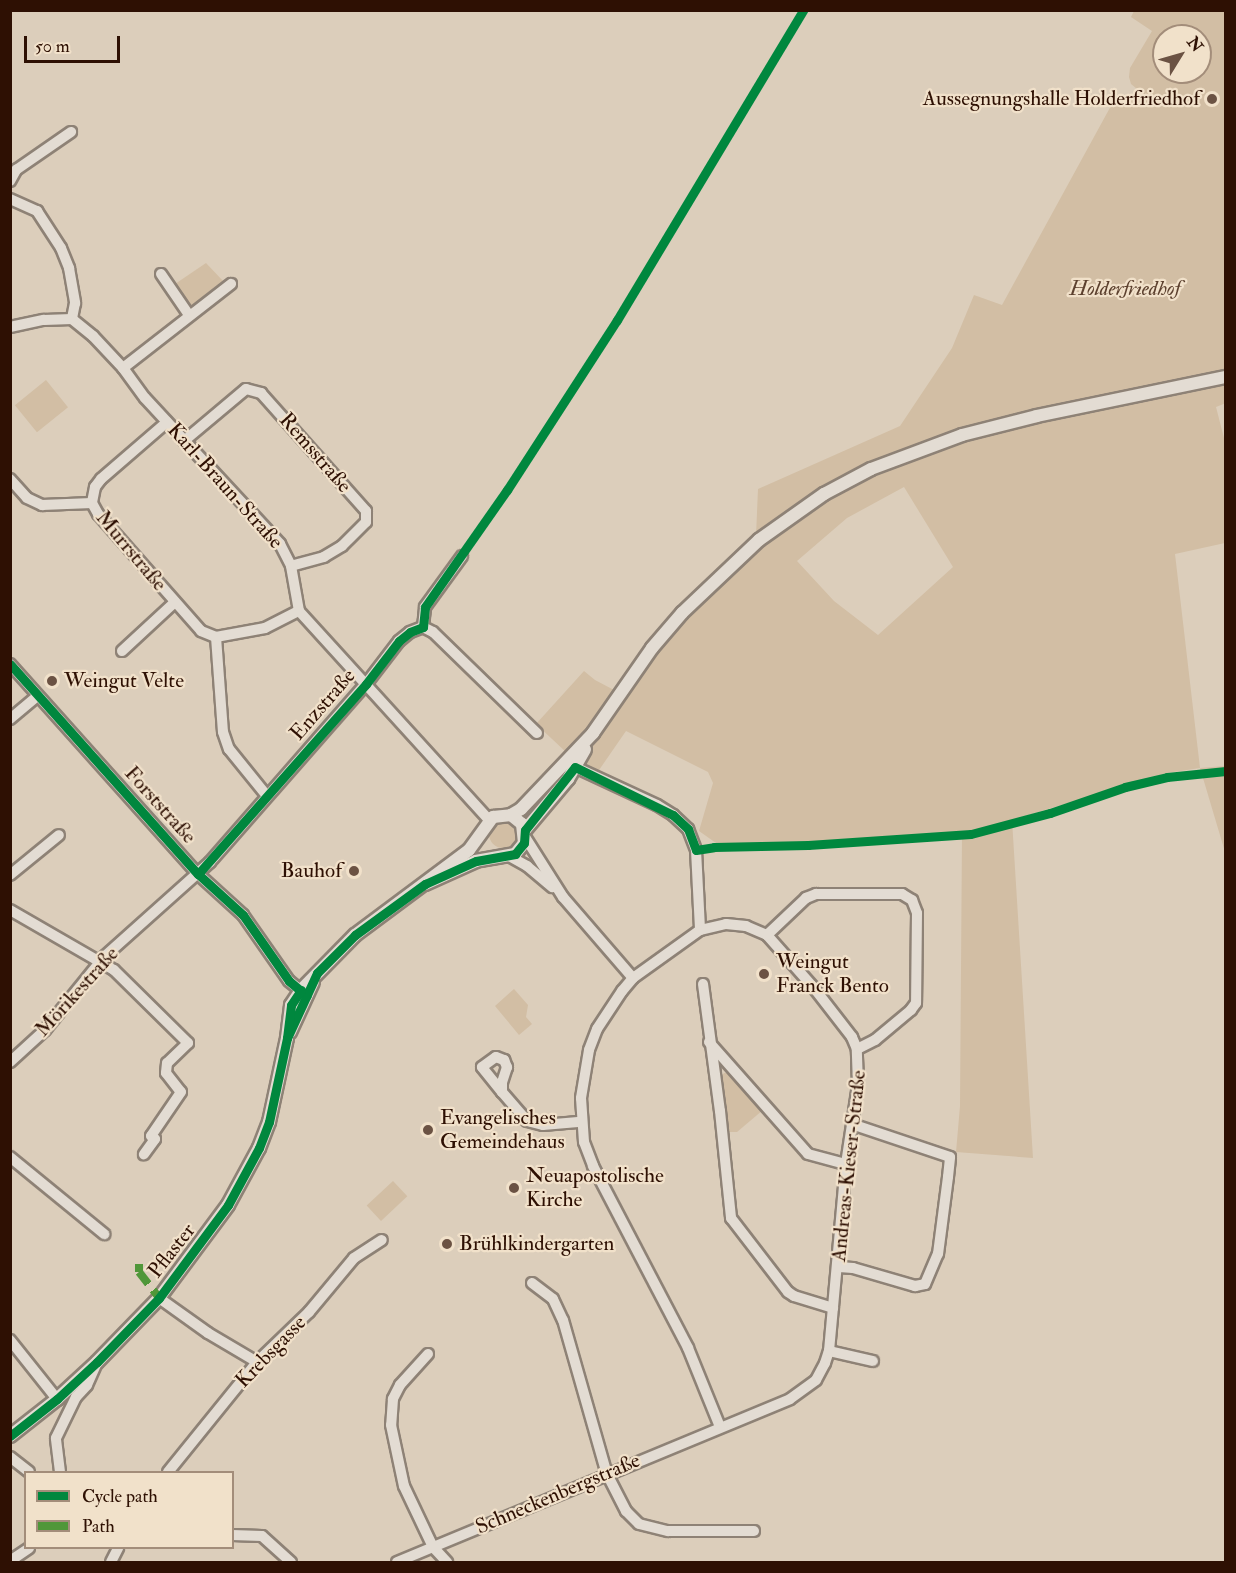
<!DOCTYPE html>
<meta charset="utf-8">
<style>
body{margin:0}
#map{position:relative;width:1236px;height:1573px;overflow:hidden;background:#dccebb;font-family:"IM FELL Double Pica",serif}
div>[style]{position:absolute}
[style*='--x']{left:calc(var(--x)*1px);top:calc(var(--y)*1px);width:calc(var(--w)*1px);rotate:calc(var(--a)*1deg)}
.green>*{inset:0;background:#d2bea4;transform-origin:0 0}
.round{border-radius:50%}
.roads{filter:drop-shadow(2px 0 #8e8276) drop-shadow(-2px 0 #8e8276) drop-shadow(0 2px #8e8276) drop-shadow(0 -2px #8e8276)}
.minor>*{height:10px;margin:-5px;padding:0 5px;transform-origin:5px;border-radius:5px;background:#e3dcd3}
.tertiary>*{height:12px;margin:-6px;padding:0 6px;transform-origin:6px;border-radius:6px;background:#e3dcd3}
.quiet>*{height:8px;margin-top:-4px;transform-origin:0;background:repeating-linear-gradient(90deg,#509739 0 15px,transparent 0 23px)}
.cycleway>*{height:9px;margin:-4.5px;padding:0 4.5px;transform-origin:4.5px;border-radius:4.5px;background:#00873e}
.dots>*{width:16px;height:16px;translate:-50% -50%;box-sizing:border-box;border:3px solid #f1e1ca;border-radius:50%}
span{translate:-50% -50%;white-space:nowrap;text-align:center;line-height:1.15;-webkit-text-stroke:4.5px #f1e1ca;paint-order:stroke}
.poi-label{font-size:21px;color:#2e1003}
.right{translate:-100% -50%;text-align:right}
.left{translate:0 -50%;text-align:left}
.park-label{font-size:21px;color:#5c402e;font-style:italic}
.street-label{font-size:21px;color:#2e1003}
.frame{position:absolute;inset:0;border:12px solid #2e1003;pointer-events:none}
.legend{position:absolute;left:24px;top:1471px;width:210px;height:78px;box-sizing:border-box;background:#f1e1ca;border:2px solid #a38d7a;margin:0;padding:8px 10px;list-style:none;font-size:18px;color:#2e1003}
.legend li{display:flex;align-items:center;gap:12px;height:30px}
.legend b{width:30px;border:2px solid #a38d7a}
.north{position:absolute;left:1152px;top:24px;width:60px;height:60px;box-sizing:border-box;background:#f1e1ca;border:2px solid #a38d7a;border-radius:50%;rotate:53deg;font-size:16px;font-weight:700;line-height:24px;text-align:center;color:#2e1003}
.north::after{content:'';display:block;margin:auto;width:21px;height:27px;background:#6b5243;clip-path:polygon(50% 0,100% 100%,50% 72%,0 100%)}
.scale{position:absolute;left:24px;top:36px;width:96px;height:27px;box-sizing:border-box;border:3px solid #2e1003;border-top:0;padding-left:8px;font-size:18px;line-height:21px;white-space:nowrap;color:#2e1003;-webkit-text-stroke:4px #f1e1ca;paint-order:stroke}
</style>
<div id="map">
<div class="green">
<i style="clip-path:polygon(evenodd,1134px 11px,1225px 11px,1226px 403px,1216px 407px,1225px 442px,1225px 543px,1175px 554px,1200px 768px,1225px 766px,1225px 852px,1200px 768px,1167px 773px,1012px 820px,1033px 1158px,956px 1152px,960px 1106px,962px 833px,760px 845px,716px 843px,699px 831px,713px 783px,708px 772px,626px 731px,597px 773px,583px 768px,536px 724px,584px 671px,595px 680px,614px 690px,678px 608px,756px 536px,758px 489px,900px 426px,952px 348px,974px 295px,1002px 305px,1112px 104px,1122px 98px,1141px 102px,1143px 94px,1131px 84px,1129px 77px,1130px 68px,1152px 31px,1131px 17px,1134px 11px,1164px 36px,1200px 36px,1200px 72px,1164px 72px,1164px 36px,1134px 11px,904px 487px,953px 567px,878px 635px,834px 601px,797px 561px,847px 518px,904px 487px)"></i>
<i style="clip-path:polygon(206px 263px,224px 282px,195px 306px,190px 306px,175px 284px)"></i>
<i style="left:46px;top:380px;width:35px;height:40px;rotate:51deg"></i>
<i class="round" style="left:489px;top:820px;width:28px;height:28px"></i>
<i style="clip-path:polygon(514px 989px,528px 1005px,526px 1017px,532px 1024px,519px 1035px,495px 1006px)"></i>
<i style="clip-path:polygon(732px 1072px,763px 1110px,737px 1132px,726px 1132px,719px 1079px,724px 1073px)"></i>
<i style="left:393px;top:1181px;width:21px;height:36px;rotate:47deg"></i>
</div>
<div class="roads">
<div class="minor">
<i style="--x:10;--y:181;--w:13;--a:-61"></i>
<i style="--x:16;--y:170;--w:67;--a:-34.6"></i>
<i style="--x:10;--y:199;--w:30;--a:24"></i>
<i style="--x:37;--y:211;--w:44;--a:57"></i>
<i style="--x:61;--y:248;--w:22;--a:68"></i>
<i style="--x:69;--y:268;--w:36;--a:80"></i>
<i style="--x:75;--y:303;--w:16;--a:101"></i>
<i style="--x:161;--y:274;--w:50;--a:55.7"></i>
<i style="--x:10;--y:327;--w:35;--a:-12"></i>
<i style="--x:44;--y:320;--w:28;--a:-2"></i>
<i style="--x:72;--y:319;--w:27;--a:39"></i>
<i style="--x:93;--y:336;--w:44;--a:46.8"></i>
<i style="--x:123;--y:368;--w:37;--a:54"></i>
<i style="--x:145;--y:398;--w:199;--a:47.2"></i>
<i style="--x:280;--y:544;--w:25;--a:63"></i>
<i style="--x:291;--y:566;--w:46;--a:79.9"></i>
<i style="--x:299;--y:611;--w:282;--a:47.7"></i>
<i style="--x:123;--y:368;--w:137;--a:-37.9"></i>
<i style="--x:167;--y:422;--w:87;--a:139.2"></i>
<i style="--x:101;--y:479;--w:10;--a:127"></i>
<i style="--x:95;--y:487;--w:16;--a:101"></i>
<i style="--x:92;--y:503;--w:13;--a:61"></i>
<i style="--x:98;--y:514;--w:156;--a:48.6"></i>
<i style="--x:201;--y:631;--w:16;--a:22"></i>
<i style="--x:216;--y:637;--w:50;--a:-10.4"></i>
<i style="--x:265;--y:628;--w:38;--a:-27"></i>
<i style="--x:184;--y:441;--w:81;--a:-40"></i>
<i style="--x:246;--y:389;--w:16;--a:15"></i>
<i style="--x:261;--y:393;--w:158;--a:48.3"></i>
<i style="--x:366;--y:511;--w:11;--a:90"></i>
<i style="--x:366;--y:522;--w:34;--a:135"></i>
<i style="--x:342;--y:546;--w:21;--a:149"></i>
<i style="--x:324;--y:557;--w:34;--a:165"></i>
<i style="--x:10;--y:479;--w:25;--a:48"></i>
<i style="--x:27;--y:498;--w:17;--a:25"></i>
<i style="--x:42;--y:505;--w:50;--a:-2.3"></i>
<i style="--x:423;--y:627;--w:11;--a:27"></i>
<i style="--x:433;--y:632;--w:145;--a:44.2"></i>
<i style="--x:423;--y:627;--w:20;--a:-84"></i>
<i style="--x:425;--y:607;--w:63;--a:-54"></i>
<i style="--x:216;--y:637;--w:95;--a:85.8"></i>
<i style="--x:223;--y:732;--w:18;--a:71"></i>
<i style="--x:229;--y:749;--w:60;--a:51"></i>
<i style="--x:122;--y:651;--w:72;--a:-42.8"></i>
<i style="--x:10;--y:664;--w:282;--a:48.2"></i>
<i style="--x:198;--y:874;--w:61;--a:42.3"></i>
<i style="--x:243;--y:915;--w:80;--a:55.1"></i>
<i style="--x:289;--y:981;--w:21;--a:39"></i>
<i style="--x:10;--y:719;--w:35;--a:-40"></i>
<i style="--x:575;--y:767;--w:90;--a:24.9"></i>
<i style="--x:657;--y:805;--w:19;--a:32"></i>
<i style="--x:673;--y:815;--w:21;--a:43"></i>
<i style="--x:688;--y:829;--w:22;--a:69"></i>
<i style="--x:696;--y:850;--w:80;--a:87.1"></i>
<i style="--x:525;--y:837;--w:71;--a:57.7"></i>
<i style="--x:563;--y:897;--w:107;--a:49.2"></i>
<i style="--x:509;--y:856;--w:21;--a:29"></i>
<i style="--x:527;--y:866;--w:33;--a:40"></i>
<i style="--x:10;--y:875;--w:63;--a:-39.2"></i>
<i style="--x:10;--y:910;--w:120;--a:30"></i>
<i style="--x:114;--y:970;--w:104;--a:44.6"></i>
<i style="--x:188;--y:1043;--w:29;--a:136"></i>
<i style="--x:167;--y:1063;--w:10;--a:96"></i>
<i style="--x:166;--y:1073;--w:24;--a:52"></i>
<i style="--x:181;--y:1092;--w:53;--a:124.3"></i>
<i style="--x:151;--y:1136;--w:5;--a:37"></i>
<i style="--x:155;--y:1139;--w:19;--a:126"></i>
<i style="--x:767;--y:935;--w:54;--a:-43.5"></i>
<i style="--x:806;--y:898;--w:11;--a:-22"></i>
<i style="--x:816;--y:894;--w:86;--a:0"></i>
<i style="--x:902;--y:894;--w:12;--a:31"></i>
<i style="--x:912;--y:900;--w:14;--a:69"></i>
<i style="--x:917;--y:913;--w:90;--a:90.6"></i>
<i style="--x:916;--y:1003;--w:9;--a:126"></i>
<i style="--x:911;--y:1010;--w:47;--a:140.2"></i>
<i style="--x:875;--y:1040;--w:20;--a:153"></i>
<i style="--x:703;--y:984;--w:128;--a:82.4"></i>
<i style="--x:720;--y:1111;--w:108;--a:84.1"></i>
<i style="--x:731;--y:1218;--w:93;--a:52.4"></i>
<i style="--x:788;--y:1292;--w:7;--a:34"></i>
<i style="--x:794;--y:1296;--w:41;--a:17.1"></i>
<i style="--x:709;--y:1042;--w:149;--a:48.5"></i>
<i style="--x:808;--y:1154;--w:39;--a:15"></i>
<i style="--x:10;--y:1062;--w:47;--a:-42.4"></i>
<i style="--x:45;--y:1030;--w:95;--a:-51"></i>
<i style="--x:105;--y:956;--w:141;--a:-41.8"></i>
<i style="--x:210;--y:862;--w:237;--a:-48.8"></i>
<i style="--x:366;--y:684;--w:54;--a:-52.5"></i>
<i style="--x:399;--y:641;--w:14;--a:-39"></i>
<i style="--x:410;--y:632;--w:14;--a:-21"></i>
<i style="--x:502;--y:1092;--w:32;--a:-129"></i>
<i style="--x:482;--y:1067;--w:17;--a:-36"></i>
<i style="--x:496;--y:1057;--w:9;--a:21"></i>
<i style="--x:504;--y:1060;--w:8;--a:67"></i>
<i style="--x:507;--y:1067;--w:16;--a:108"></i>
<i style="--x:502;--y:1082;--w:10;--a:90"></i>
<i style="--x:502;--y:1092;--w:38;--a:49"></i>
<i style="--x:527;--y:1121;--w:16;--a:14"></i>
<i style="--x:543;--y:1125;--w:38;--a:-5"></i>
<i style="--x:10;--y:1157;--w:122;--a:39.3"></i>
<i style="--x:839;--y:1267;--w:14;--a:4"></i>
<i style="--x:853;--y:1268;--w:65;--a:16.2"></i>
<i style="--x:915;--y:1286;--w:10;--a:-11"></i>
<i style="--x:925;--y:1284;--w:33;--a:-67"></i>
<i style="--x:938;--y:1254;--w:78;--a:-82.6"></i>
<i style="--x:948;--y:1177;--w:20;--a:-84"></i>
<i style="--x:950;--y:1157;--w:103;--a:-161.4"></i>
<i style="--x:532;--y:1283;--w:26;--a:37"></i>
<i style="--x:553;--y:1299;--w:23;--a:65"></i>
<i style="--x:563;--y:1320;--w:160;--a:74.1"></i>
<i style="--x:607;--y:1474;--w:42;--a:62.8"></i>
<i style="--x:626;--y:1511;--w:18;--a:45"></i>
<i style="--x:639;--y:1524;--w:30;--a:14"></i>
<i style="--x:668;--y:1531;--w:86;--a:0"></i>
<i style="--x:159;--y:1298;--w:60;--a:35.5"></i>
<i style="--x:208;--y:1333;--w:57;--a:30.6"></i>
<i style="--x:10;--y:1340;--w:75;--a:51.5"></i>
<i style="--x:829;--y:1351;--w:45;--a:12.8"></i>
<i style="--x:428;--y:1354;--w:42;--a:132.1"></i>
<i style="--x:400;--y:1385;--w:16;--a:117"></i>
<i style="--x:393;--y:1399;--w:26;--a:94"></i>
<i style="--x:391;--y:1425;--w:62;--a:78"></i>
<i style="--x:404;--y:1486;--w:68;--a:64.6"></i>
<i style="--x:433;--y:1547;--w:21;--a:47"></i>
<i style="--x:10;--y:1457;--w:24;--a:38"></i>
<i style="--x:60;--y:1472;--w:34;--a:-97"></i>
<i style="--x:56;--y:1438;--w:46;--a:-64"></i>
<i style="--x:76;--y:1397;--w:16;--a:-47"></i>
<i style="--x:87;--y:1385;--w:24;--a:-66"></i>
<i style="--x:168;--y:1472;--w:141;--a:-51"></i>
<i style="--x:257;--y:1362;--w:72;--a:-43.9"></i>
<i style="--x:309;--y:1312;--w:70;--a:-50.2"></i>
<i style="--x:354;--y:1258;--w:33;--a:-33"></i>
<i style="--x:232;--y:1535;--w:30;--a:2"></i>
<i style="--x:262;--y:1536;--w:39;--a:42"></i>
<i style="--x:10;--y:1561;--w:23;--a:-34"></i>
<i style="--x:111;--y:1562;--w:16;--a:-63"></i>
<i style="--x:397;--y:1562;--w:425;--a:-22.5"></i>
<i style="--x:790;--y:1399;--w:32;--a:-36"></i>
<i style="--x:816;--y:1380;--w:19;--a:-62"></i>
<i style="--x:825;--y:1363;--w:13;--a:-72"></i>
<i style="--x:829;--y:1351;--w:188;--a:-84.8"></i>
<i style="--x:846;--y:1164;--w:80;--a:-81.4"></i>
<i style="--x:858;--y:1085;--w:36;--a:-92"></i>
<i style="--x:857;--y:1049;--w:13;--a:-113"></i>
<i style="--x:852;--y:1037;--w:62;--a:-127.8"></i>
<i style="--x:814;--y:988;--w:71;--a:-131.6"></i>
<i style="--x:767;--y:935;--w:23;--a:-157"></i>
<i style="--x:746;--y:926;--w:20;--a:-174"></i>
<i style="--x:726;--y:924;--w:27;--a:167"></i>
<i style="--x:700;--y:930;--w:82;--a:144.4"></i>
<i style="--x:633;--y:978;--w:17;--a:130"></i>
<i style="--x:622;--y:991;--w:45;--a:123.3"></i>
<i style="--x:597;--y:1029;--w:22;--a:111"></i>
<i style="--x:589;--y:1050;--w:49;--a:99.5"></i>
<i style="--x:581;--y:1098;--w:44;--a:86.1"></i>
<i style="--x:584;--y:1142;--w:26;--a:69"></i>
<i style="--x:593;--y:1166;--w:205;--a:62.4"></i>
<i style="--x:688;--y:1348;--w:85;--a:67.9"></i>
</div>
<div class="tertiary">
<i style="--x:511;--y:815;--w:12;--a:-31"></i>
<i style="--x:521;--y:809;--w:105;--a:-46.5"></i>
<i style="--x:593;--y:733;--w:103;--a:-55.2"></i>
<i style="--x:652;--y:648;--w:46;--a:-49.4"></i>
<i style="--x:682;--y:613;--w:106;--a:-43.5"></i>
<i style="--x:759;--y:540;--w:80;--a:-35.3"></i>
<i style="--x:824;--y:494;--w:53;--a:-28"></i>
<i style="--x:871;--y:469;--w:97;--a:-20.5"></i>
<i style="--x:962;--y:435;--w:77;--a:-14.2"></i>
<i style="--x:1037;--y:416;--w:193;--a:-11.7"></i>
<i style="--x:525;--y:830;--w:67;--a:-49.9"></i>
<i style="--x:568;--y:779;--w:34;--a:-60"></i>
<i style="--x:290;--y:1032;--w:55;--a:-65.3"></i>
<i style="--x:10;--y:1436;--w:60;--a:-38.2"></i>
<i style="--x:57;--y:1399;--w:54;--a:-42.8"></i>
<i style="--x:97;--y:1362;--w:89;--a:-45.9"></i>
<i style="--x:159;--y:1298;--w:116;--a:-53.4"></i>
<i style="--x:228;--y:1205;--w:65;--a:-61.5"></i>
<i style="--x:259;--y:1148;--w:28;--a:-69"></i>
<i style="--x:269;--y:1122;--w:86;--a:-77.9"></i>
<i style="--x:287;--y:1038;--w:33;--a:-83"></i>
<i style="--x:291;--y:1005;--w:18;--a:-56"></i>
<i style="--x:301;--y:990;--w:77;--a:-45.5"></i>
<i style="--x:355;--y:935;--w:142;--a:-36.7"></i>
<i style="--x:469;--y:850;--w:41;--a:-54"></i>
<i style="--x:493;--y:817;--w:18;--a:-6"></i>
<i style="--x:511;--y:815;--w:14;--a:39"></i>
<i style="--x:522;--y:824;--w:19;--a:84"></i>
<i style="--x:524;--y:843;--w:14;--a:129"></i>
<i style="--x:515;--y:854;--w:40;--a:170"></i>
<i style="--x:476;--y:861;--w:56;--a:155.7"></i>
</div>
</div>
<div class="quiet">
<i style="--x:139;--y:1264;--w:8;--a:90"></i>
<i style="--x:139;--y:1272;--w:33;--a:52"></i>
</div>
<div class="cycleway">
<i style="--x:10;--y:664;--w:282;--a:48.2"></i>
<i style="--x:198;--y:874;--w:61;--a:42.3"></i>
<i style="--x:243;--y:915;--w:80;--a:55.1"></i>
<i style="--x:289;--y:981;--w:23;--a:40"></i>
<i style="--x:198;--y:874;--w:254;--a:-48.5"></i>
<i style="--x:366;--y:684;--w:54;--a:-52.5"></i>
<i style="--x:399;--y:641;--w:14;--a:-39"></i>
<i style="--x:410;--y:632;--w:14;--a:-21"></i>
<i style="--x:423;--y:627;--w:20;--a:-84"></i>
<i style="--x:425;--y:607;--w:143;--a:-55"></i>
<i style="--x:507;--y:490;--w:202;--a:-57.1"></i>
<i style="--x:617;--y:320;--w:362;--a:-59"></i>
<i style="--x:287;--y:1038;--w:72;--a:-65.2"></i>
<i style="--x:317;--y:973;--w:54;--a:-45"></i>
<i style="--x:355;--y:935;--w:87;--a:-36.1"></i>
<i style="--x:425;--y:884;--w:56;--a:-24.3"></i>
<i style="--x:476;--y:861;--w:40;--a:-10"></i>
<i style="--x:515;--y:854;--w:14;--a:-51"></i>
<i style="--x:524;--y:843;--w:13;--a:-86"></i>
<i style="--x:525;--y:830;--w:80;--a:-51.6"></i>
<i style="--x:575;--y:767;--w:109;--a:26.1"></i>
<i style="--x:673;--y:815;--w:21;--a:43"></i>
<i style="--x:688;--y:829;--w:22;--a:69"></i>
<i style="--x:696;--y:850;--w:18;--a:-9"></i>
<i style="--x:714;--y:847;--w:94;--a:-1.2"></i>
<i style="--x:808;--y:845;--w:163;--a:-3.9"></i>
<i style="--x:971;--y:834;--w:82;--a:-14.9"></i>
<i style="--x:1050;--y:813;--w:79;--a:-19.1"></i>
<i style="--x:1125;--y:787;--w:43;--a:-13.4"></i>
<i style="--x:1167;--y:777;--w:59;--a:-5.8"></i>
<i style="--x:10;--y:1436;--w:60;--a:-38.2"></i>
<i style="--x:57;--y:1399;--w:54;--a:-42.8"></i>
<i style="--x:97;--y:1362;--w:89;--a:-45.9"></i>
<i style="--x:159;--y:1298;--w:116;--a:-53.4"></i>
<i style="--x:228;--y:1205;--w:65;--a:-61.5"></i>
<i style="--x:259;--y:1148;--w:28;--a:-69"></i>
<i style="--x:269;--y:1122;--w:86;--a:-77.9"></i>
<i style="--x:287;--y:1038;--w:33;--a:-83"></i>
<i style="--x:291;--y:1005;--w:18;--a:-56"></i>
</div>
<div class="dots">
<i style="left:1212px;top:99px;background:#6b5243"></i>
<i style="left:52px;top:681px;background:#6b5243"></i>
<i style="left:354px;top:871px;background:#6b5243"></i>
<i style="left:764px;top:974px;background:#6b5243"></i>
<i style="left:428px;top:1130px;background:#6b5243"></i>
<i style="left:514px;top:1188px;background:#6b5243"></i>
<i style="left:447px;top:1244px;background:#6b5243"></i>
</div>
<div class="poi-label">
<span class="right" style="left:1200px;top:99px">Aussegnungshalle Holderfriedhof</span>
<span class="left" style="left:64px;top:681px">Weingut Velte</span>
<span class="right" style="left:342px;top:871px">Bauhof</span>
<span class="left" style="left:776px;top:974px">Weingut<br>Franck Bento</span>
<span class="left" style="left:440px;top:1130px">Evangelisches<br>Gemeindehaus</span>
<span class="left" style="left:526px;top:1188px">Neuapostolische<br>Kirche</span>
<span class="left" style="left:459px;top:1244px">Brühlkindergarten</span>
</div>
<div class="park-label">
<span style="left:1125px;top:289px">Holderfriedhof</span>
</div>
<div class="street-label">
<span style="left:315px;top:453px;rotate:49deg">Remsstraße</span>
<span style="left:225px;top:486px;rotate:48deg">Karl-Braun-Straße</span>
<span style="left:131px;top:551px;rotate:50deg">Murrstraße</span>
<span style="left:323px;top:705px;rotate:-49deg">Enzstraße</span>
<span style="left:160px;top:805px;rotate:48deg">Forststraße</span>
<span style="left:77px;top:992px;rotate:-48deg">Mörikestraße</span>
<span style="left:849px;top:1166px;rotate:-84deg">Andreas-Kieser-Straße</span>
<span style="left:172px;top:1251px;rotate:-52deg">Pflaster</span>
<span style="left:271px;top:1352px;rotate:-46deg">Krebsgasse</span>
<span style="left:558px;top:1494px;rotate:-23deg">Schneckenbergstraße</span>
</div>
<div class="frame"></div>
<ul class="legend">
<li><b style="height:8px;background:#00873e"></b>Cycle path</li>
<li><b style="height:8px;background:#509739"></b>Path</li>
</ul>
<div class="north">N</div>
<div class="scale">50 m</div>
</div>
